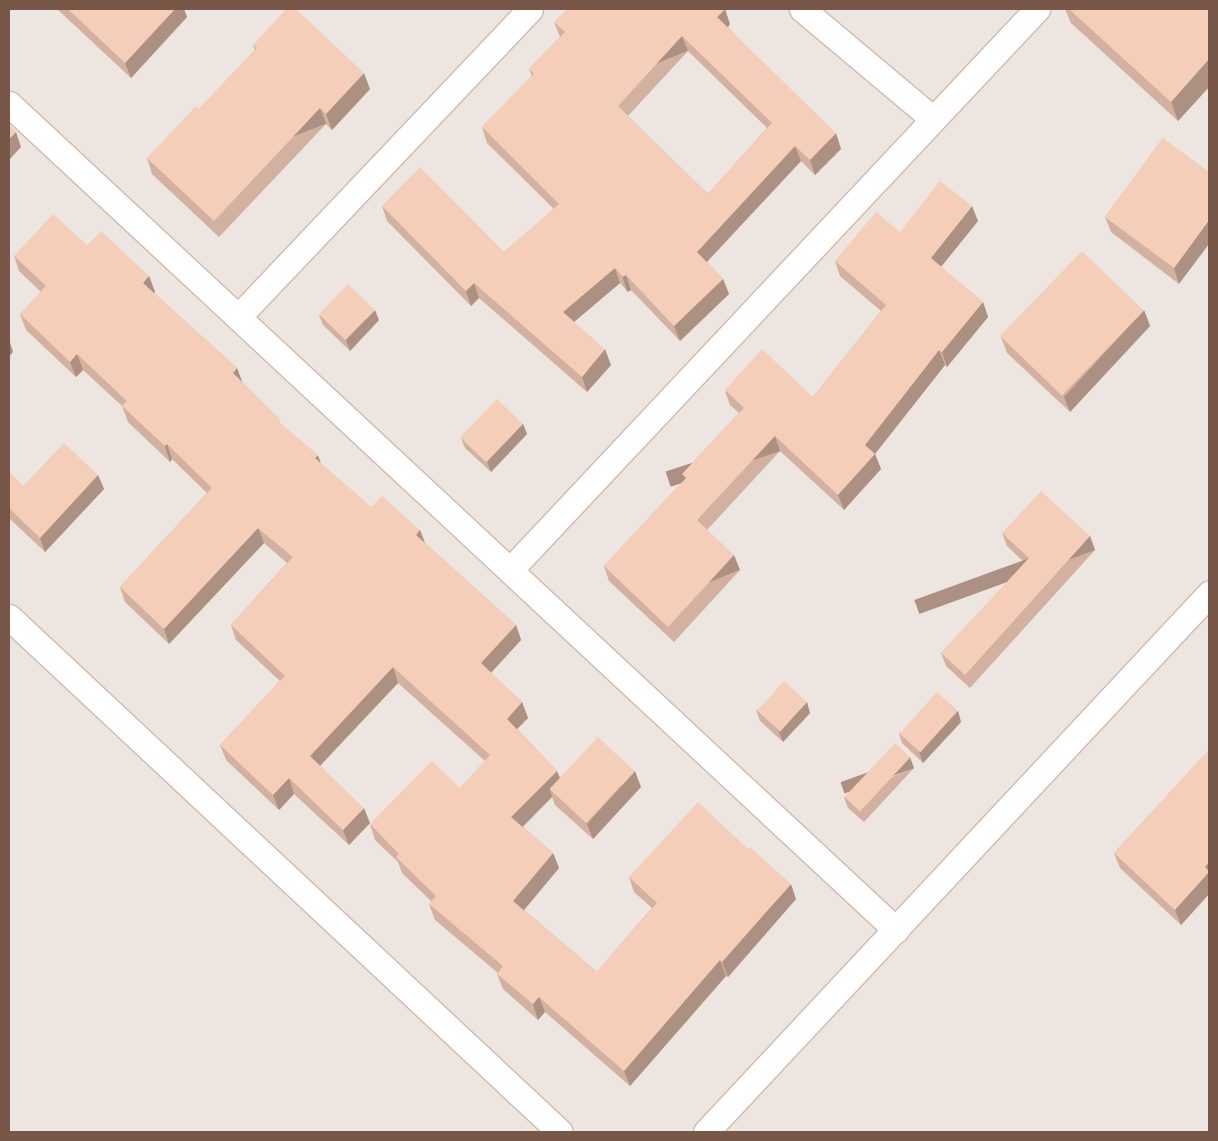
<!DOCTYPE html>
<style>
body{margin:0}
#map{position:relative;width:1218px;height:1141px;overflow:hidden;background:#fef2e4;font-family:"Source Sans 3",sans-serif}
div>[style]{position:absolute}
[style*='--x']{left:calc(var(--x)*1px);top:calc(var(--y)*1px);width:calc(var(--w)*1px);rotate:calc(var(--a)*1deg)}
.industrial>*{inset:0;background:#ede5df;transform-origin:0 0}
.roads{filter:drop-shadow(1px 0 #d2bbac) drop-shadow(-1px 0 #d2bbac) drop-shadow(0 1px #d2bbac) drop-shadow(0 -1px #d2bbac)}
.minor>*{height:25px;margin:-12.5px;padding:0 12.5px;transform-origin:12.5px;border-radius:12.5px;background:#fff}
.wall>*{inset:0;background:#d3b1a0}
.shaded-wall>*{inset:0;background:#ac9082;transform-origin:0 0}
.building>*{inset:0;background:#f5ceba;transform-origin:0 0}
span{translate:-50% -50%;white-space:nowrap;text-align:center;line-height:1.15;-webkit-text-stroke:4px #fff6ec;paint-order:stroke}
.frame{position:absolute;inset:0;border:10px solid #785648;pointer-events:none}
</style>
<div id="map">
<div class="industrial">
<i style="left:9px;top:9px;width:1200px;height:1123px"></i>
</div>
<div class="roads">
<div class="minor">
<i style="--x:802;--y:9;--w:171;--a:40"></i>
<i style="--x:9;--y:104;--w:1212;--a:42.96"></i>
<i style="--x:238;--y:317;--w:424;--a:-46.5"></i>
<i style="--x:510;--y:570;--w:770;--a:-46.79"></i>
<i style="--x:9;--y:617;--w:754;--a:43.07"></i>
<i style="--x:706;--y:1132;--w:737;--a:-46.93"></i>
</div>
</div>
<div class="wall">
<i style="clip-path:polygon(57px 9px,184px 9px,187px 17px,131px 78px)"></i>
<i style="clip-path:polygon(1065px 9px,1209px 9px,1209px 87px,1178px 121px,1071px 23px)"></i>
<i style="clip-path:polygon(evenodd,554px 22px,730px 24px,728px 27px,841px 149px,815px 175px,801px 161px,707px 262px,723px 279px,729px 294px,680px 341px,631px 290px,628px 292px,620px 283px,574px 322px,611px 365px,587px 392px,479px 298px,471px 306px,387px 221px,382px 206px,504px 252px,554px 209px,487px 143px,482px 127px,532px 76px,529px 69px,560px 37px,554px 22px,688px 51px,767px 128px,708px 194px,628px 116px,688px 51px)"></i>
<i style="clip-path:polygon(253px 45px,370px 89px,332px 130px,326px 124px,219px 237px,152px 174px,147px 158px,199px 109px,255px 50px)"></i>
<i style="clip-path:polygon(1163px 138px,1179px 284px,1111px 232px,1105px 217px)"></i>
<i style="clip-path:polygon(978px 221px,941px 267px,983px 302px,988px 317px,947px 367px,945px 365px,875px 454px,881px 469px,844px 510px,780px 451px,707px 530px,740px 570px,674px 642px,609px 581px,604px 566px,684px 480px,682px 474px,739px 413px,730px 405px,725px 391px,813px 397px,881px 311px,840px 276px,835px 261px,900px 232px)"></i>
<i style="clip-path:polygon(87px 245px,149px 276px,155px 292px,154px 293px,237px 368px,242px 382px,282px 425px,321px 464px,371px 507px,420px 530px,425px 543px,516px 625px,521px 640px,491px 673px,522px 702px,528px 718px,517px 729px,557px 771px,560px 778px,641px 787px,593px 839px,555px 805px,552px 797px,523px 827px,553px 853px,559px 868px,524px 910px,597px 972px,652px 908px,634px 892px,629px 877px,796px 899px,728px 977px,726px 976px,630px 1086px,545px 1012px,538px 1020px,503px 989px,497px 974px,498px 973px,435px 920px,429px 904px,432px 902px,402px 873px,398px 862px,375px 840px,370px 824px,460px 788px,485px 761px,398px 683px,320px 766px,370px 823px,349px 845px,294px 794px,279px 810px,226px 760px,220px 745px,280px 681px,236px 640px,231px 625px,287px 563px,264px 543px,169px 644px,125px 602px,120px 587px,207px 493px,172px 459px,170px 462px,128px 422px,122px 406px,83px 370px,76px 377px,26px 330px,20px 314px,41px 292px,19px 271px,14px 256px)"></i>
<i style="clip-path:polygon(1144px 310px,1150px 326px,1070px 412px,1007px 353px,1001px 337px)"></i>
<i style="clip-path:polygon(319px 315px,379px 320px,350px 351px,323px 325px)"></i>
<i style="clip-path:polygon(523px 424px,527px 434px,491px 472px,465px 448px,461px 438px)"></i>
<i style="clip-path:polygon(9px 472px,23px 486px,98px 475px,104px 489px,45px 552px,9px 518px)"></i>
<i style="clip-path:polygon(1002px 533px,1095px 550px,970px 688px,946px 666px,941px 653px,1025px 563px,1007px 546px)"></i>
<i style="clip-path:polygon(756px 710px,810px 713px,783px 742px,760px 721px)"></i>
<i style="clip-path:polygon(958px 711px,961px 722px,923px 763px,902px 743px,899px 733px)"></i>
<i style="clip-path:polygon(1209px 750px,1209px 894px,1181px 925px,1120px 868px,1114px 853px)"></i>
<i style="clip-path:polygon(914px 768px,864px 822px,848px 808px,844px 797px)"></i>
</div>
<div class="shaded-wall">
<i style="clip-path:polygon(175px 9px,184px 9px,187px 17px,131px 78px,125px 63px)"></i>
<i style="clip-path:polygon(725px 9px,730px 24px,723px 32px,717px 17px)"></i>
<i style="left:682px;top:36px;width:16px;height:95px;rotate:68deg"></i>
<i style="clip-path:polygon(1209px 59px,1209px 87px,1178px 121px,1171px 102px)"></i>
<i style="clip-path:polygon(364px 73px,370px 89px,332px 130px,326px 114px)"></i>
<i style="left:320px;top:108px;width:17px;height:155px;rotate:69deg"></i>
<i style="clip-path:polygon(16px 132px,21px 147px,9px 160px,9px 139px)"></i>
<i style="clip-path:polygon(836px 133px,841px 149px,815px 175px,810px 160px)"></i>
<i style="clip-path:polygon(795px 146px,801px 161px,702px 267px,697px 252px)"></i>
<i style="clip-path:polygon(972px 206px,978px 221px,936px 273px,931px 258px)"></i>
<i style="clip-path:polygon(1209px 220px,1209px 244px,1179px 284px,1174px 268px)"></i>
<i style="clip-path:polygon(615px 268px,620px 283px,568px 327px,563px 312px)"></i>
<i style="left:626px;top:275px;width:16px;height:4px;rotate:72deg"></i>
<i style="clip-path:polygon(149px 276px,155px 292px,149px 299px,143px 283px)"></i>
<i style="clip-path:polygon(723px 279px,729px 294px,680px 341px,674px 326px)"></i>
<i style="clip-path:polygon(474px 283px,479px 298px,471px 306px,466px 291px)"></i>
<i style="clip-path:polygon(983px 302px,988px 317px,947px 367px,942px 352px)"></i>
<i style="clip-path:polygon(375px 310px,379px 320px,350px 351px,346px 340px)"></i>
<i style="clip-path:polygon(1144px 310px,1150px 326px,1070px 412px,1064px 397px)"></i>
<i style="clip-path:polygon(9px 339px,13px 352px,9px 357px)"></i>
<i style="clip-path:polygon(605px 349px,611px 365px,587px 392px,582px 377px)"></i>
<i style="clip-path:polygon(939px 350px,945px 365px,871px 459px,875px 454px,881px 469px,844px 510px,838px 495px,865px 445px)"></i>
<i style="clip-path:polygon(77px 354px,83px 370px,76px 377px,70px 362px)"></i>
<i style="clip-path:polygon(237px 368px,243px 384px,233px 373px)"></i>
<i style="clip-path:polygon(523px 424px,527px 434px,491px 472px,487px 462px)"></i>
<i style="left:775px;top:436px;width:16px;height:115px;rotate:72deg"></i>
<i style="clip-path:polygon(167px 444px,172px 459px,170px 462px,165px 446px)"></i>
<i style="clip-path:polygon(318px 455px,323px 470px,315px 458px)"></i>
<i style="clip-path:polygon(98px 475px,104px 489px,45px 552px,40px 538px)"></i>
<i style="clip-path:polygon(258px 528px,264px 543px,169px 644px,164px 629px)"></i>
<i style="clip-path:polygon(420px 530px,426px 546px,416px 535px)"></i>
<i style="left:1090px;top:536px;width:15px;height:187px;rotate:70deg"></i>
<i style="left:734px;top:555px;width:16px;height:98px;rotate:68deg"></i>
<i style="clip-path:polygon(516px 625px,521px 640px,486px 678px,481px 663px)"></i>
<i style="clip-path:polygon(393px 667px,398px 683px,315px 771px,310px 756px)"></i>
<i style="clip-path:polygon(522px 702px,528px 718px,512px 734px,507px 719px)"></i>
<i style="clip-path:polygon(807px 702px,810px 713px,783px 742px,779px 732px)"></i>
<i style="clip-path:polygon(958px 711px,961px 722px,923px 763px,919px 752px)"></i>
<i style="left:910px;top:757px;width:12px;height:74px;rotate:70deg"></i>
<i style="clip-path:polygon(557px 771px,563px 786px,550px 789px,552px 797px,517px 832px,511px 817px)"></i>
<i style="clip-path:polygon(635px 771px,641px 787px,593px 839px,587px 824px)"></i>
<i style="clip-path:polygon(289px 778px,294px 794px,279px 810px,273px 795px)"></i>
<i style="clip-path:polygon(364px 808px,370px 823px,349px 845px,343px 830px)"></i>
<i style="clip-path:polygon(553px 853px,559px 868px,519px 916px,513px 901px)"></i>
<i style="clip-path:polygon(1209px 862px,1209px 894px,1181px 925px,1175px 910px,1205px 867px)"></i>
<i style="clip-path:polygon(791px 884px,796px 899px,728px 977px,722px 962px)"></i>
<i style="clip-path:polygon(720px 960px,726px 976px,630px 1086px,624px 1071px)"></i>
<i style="clip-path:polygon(539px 997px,545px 1012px,538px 1020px,533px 1004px)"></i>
</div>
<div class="building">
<i style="clip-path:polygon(68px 9px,175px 9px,125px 63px)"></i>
<i style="clip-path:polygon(286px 9px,296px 9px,364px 73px,326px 114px,320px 108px,214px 221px,147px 158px,196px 106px,199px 109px,257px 48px,253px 45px)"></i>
<i style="clip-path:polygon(evenodd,567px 9px,725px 9px,717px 17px,836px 133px,810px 160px,795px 146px,697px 252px,723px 279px,674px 326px,626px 275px,623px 277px,615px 268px,563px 312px,605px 349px,582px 377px,474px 283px,466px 291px,382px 206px,420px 167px,504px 252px,559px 204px,482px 127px,534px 74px,529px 69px,565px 32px,554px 22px,567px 9px,682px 36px,772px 123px,708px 194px,618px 106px,682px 36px)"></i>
<i style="clip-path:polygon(1069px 9px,1209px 9px,1209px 59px,1171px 102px)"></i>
<i style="clip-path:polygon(9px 125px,16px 132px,9px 139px)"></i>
<i style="clip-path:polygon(1163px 138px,1209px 172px,1209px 220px,1174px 268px,1105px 217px)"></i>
<i style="clip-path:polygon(940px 181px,972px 206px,931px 258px,983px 302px,942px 352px,939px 350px,865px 445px,875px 454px,838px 495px,775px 436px,697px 520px,734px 555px,668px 627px,604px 566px,686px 478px,682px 474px,744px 408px,725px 390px,762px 349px,813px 397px,886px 305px,835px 261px,876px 212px,900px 232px)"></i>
<i style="clip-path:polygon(53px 214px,87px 245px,101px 231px,149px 276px,143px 283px,237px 368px,233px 373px,280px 419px,278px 421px,318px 455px,315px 458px,371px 507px,382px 496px,420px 530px,416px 535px,516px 625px,481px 663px,522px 702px,507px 719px,557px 771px,511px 817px,553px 853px,513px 901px,597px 972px,657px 903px,629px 877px,698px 802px,748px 849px,750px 847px,791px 884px,722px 962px,720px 960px,624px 1071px,539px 997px,533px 1004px,497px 974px,503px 966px,429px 904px,436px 896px,396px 857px,399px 854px,370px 824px,432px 761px,460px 788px,490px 755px,393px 667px,310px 756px,364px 808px,343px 830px,289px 778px,273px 795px,220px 745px,285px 676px,231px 625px,293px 557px,258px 528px,164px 629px,120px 587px,212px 488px,167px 444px,165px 446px,122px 406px,127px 401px,77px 354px,70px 362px,20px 314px,46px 286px,14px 256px)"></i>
<i style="left:1082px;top:251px;width:86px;height:118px;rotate:44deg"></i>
<i style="left:348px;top:284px;width:37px;height:42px;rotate:44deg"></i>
<i style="left:497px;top:399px;width:36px;height:53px;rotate:44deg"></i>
<i style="clip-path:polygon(64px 443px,98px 475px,40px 538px,9px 508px,9px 472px,23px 486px)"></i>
<i style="clip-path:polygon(1041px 491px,1090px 536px,965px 675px,941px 653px,1029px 558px,1002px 533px)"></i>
<i style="left:784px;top:681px;width:31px;height:40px;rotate:42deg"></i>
<i style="left:937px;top:692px;width:28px;height:56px;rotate:42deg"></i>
<i style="left:598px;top:737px;width:50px;height:71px;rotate:43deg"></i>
<i style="left:895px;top:743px;width:21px;height:74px;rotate:43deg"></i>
<i style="clip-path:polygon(1209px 750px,1209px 862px,1205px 867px,1209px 871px,1209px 872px,1175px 910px,1114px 853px)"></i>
</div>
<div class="frame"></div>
</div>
